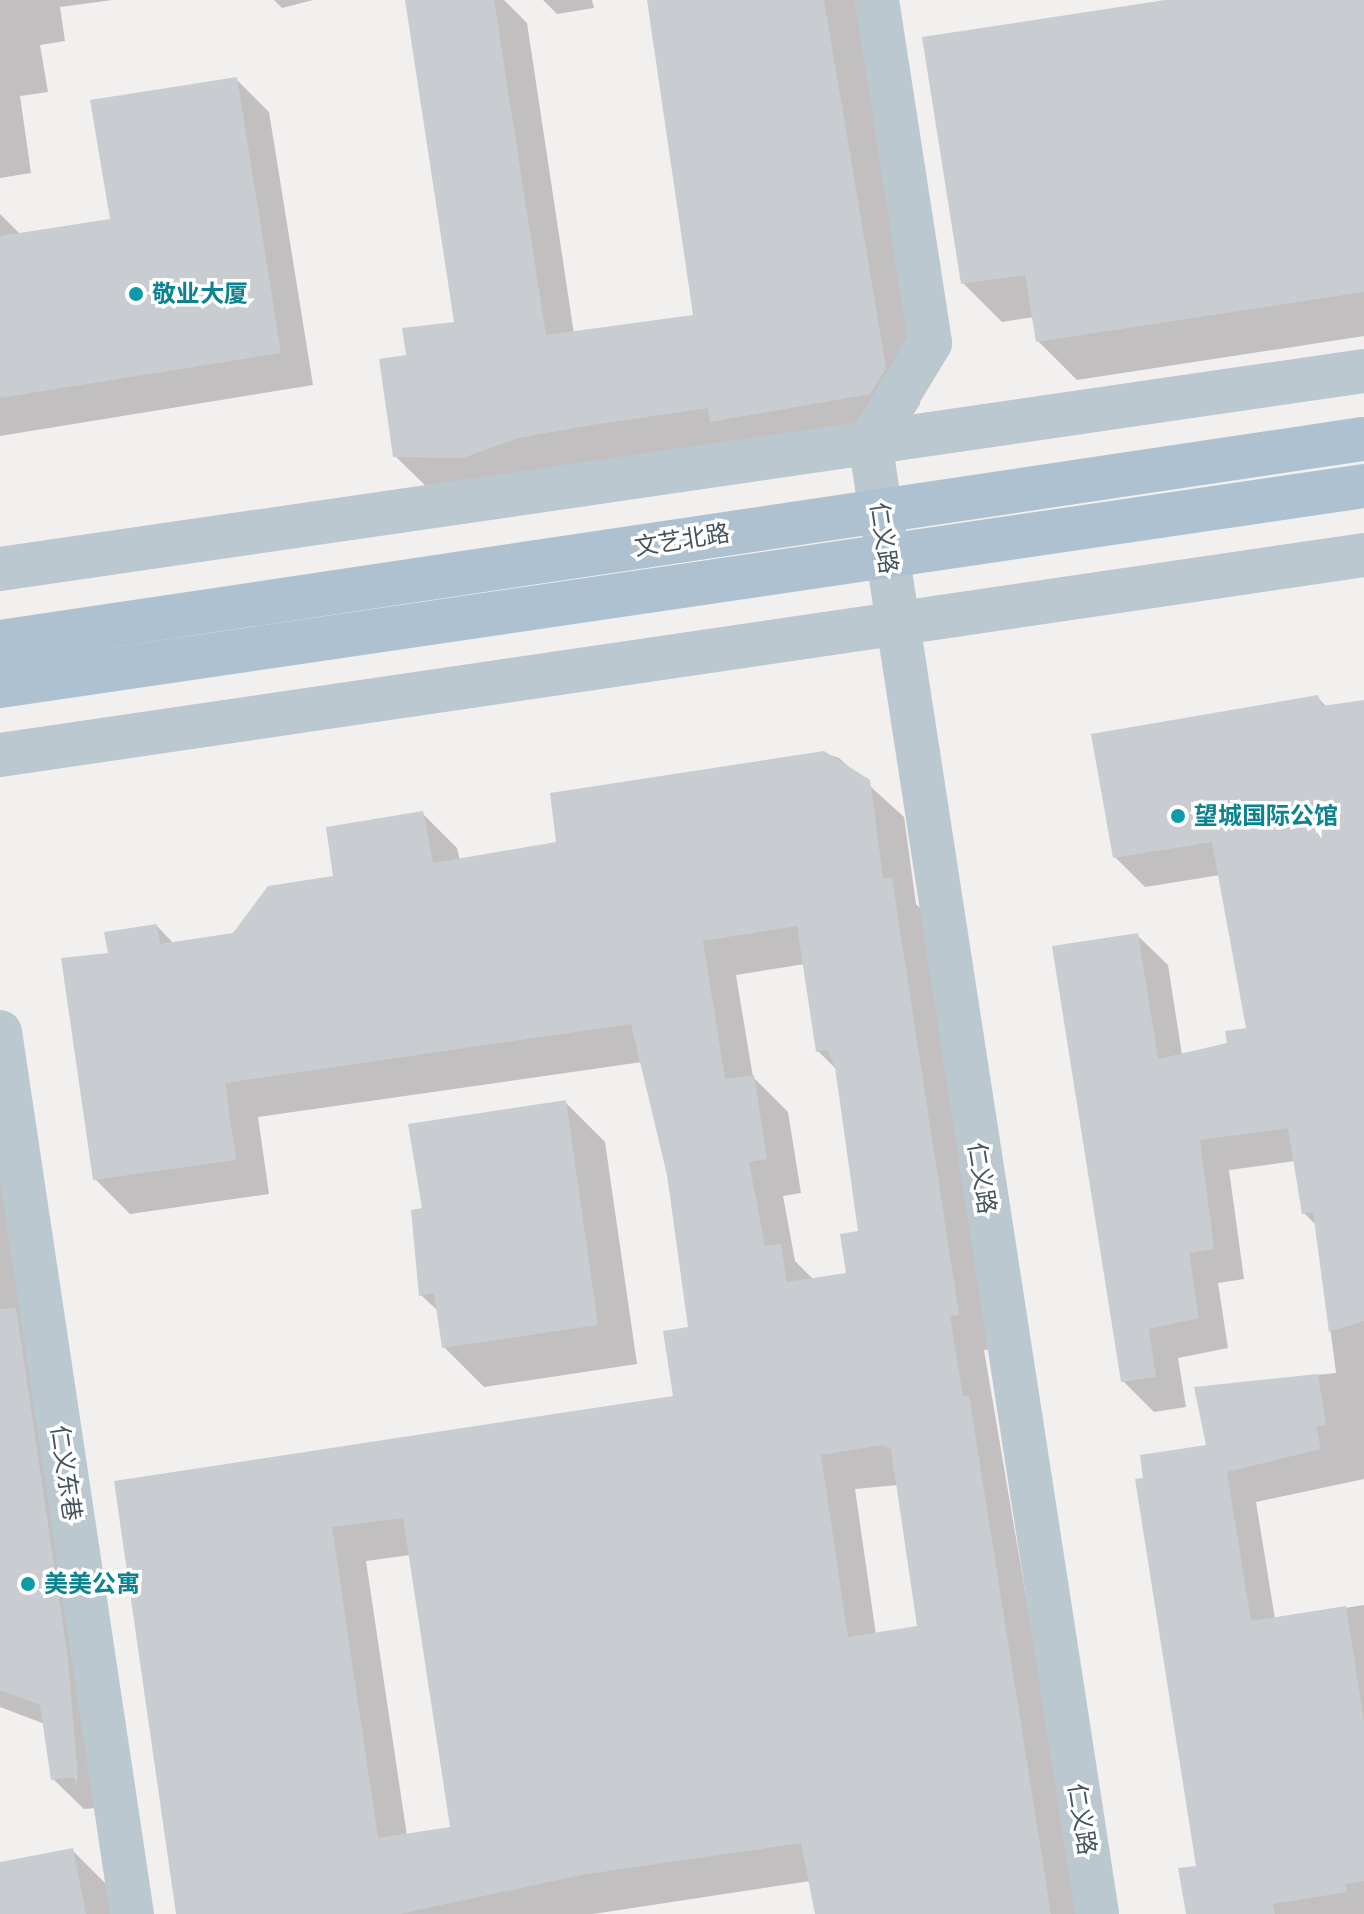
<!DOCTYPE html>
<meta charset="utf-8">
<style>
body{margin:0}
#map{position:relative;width:1364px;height:1914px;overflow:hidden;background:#f2efef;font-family:Figtree,"Noto Sans SC",sans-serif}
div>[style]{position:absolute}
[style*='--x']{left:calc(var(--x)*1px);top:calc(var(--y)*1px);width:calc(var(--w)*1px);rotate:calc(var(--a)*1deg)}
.shadow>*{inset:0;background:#0003}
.building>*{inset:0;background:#c9cdd2}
.minor>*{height:44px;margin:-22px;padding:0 22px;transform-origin:22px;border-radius:22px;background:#bcc8cf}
.major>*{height:44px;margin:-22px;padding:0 22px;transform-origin:22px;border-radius:22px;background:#adc1d0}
.dots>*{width:22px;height:22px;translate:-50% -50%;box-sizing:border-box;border:4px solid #fff;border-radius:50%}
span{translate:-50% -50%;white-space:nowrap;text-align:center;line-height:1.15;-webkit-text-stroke:7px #fff;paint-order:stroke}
.culture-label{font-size:24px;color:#0d838f;font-weight:700}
.left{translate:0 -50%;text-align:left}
.street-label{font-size:24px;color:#46545e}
</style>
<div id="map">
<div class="shadow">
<i style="clip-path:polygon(0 0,113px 0,60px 7px,65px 41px,40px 45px,48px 92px,20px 96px,31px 173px,0 178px)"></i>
<i style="clip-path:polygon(274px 0,313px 0,282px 8px)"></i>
<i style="clip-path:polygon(407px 0,504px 0,527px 23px,574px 334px,695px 317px,649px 0,855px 0,920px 404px,905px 428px,431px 491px,395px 456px,408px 356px,456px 323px)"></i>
<i style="clip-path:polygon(543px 0,592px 0,594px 8px,557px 14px)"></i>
<i style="clip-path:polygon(1176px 0,1364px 0,1364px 336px,1077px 380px,1038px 341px,1034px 317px,1002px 322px,963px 283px)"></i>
<i style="clip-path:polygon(236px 79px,269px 112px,313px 385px,0 436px,0 214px,21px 235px,112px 220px)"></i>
<i style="clip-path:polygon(1317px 697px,1327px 707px,1364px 703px,1364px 1479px,1256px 1502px,1275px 1619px,1364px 1605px,1364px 1914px,1188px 1914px,1198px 1867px,1208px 1447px,1196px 1388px,1336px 1373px,1317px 1226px,1304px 1213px,1295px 1161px,1229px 1170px,1244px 1279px,1218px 1283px,1228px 1348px,1178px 1358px,1186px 1407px,1154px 1412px,1123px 1381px,1137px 935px,1168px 965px,1182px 1055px,1230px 1045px,1248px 1030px,1220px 875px,1145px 887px,1115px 857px)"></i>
<i style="clip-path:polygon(evenodd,824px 753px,839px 758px,904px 817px,916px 904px,926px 914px,992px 1349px,984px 1350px,1080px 1914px,817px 1914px,810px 1881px,593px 1914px,178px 1914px,116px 1482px,675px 1397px,691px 1329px,669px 1175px,642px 1062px,258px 1117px,269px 1194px,130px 1214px,95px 1179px,110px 954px,157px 926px,174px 944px,234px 935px,336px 878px,423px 814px,457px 848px,460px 861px,559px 843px,824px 753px,805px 964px,818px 1051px,837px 1070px,861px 1233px,848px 1275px,814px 1280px,795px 1261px,783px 1196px,801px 1193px,788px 1112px,753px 1077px,736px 975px,805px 964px,824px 753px,898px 1485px,919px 1628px,876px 1635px,855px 1489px,898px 1485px,824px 753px,410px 1555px,452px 1829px,407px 1836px,366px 1561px,410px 1555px)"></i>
<i style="clip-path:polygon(566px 1103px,605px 1142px,637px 1364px,484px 1387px,444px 1347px,439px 1312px,421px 1295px)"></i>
<i style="clip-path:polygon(evenodd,0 1149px,107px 1807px,84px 1809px,53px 1779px,45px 1724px,0 1707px,0 1149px,43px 1518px,47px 1518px,77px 1785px,75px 1775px,43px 1518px)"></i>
<i style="clip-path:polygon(73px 1851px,107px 1885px,113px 1914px,0 1914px,0 1866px)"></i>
</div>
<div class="building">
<i style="clip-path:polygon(405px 0,494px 0,546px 335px,693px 315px,647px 0,824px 0,886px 368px,870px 394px,710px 422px,708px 408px,592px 425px,518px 438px,463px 458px,393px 457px,379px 359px,406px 355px,402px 328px,454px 322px)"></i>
<i style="clip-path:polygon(1165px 0,1364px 0,1364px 292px,1036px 342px,1025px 275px,961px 284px,922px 37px)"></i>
<i style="clip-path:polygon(237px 77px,281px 353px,0 398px,0 236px,110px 219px,90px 100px)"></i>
<i style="clip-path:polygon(1318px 695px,1322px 706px,1364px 700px,1364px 1321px,1329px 1332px,1313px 1212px,1302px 1214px,1288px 1128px,1200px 1140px,1214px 1249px,1189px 1253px,1199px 1318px,1149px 1329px,1156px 1377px,1121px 1382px,1052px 946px,1138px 933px,1158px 1059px,1227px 1043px,1225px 1031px,1246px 1028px,1212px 842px,1113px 858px,1091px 734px)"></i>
<i style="clip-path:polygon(evenodd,824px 751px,870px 780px,883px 878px,892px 878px,959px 1315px,950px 1316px,963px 1396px,969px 1395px,1051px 1914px,815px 1914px,801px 1843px,581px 1875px,399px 1914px,176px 1914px,114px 1481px,673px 1396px,663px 1331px,688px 1327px,667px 1175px,631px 1024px,225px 1083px,236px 1160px,93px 1180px,61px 958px,108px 953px,104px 932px,157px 924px,160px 944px,233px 933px,268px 886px,333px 876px,326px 827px,423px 811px,433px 863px,556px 842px,550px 793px,824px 751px,797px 926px,816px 1052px,827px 1050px,835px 1067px,858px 1231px,840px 1234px,846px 1273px,787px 1282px,781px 1244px,765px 1246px,749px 1162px,767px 1159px,754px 1075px,725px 1079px,703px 941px,797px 926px,824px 751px,883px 1445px,891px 1449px,917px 1626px,848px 1637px,821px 1455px,883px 1445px,824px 751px,403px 1518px,450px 1827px,378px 1838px,332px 1527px,403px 1518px)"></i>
<i style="clip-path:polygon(566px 1100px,598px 1325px,442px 1348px,434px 1293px,419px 1296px,411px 1210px,422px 1208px,408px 1124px)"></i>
<i style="clip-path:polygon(16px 1308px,68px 1659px,78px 1777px,51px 1780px,40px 1705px,0 1690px,0 1309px)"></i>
<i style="clip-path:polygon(1318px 1374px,1326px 1425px,1316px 1427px,1321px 1449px,1227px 1472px,1251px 1621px,1346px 1606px,1364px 1722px,1364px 1881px,1346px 1884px,1347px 1892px,1273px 1904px,1275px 1914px,1186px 1914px,1178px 1868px,1196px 1866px,1135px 1479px,1143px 1478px,1140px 1455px,1206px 1445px,1194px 1387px)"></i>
<i style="clip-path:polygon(73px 1848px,86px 1914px,0 1914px,0 1862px)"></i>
</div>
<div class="minor">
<i style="--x:877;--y:0;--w:347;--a:81.2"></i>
<i style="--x:930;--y:343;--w:116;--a:121.2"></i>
<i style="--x:870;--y:442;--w:1489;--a:81.23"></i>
<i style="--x:0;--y:569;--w:1378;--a:-8.26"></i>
<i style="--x:0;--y:755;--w:1379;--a:-8.34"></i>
<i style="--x:0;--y:1032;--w:892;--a:81.49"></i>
</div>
<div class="major">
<i style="--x:0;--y:642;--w:1379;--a:-8.47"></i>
<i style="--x:0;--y:686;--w:1379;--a:-8.34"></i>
</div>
<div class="dots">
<i style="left:136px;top:294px;background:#0f9aa8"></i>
<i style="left:1178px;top:816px;background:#0f9aa8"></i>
<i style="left:28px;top:1584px;background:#0f9aa8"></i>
</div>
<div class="culture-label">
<span class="left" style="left:152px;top:294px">敬业大厦</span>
<span class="left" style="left:1194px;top:816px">望城国际公馆</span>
<span class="left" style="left:44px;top:1584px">美美公寓</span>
</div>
<div class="street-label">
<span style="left:884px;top:538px;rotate:82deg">仁义路</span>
<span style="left:682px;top:540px;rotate:-9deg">文艺北路</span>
<span style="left:982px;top:1178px;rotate:81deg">仁义路</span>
<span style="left:66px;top:1473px;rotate:82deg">仁义东巷</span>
<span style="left:1082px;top:1819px;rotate:81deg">仁义路</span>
</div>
</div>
